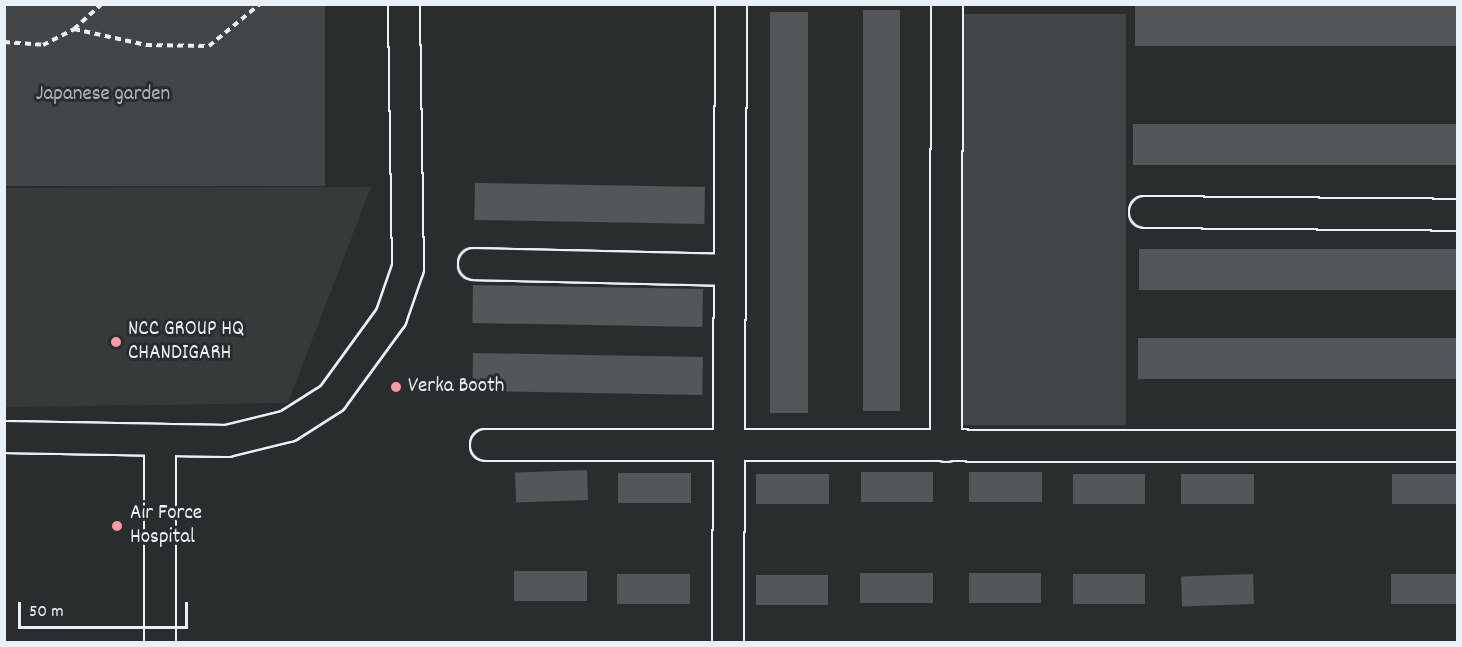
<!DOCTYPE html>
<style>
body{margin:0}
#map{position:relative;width:1462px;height:647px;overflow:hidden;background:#2a2d2e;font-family:Dekko,sans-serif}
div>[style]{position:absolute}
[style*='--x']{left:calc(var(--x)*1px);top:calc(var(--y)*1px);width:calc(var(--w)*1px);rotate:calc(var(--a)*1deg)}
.built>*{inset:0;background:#363a3b}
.green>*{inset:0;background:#424648;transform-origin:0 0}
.building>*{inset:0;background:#535759;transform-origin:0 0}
.path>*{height:4px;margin-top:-2px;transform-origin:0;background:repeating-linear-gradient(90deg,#e8f1f8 0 6px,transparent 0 10.5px)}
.roads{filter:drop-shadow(2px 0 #e8f1f8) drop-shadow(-2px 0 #e8f1f8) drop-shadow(0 2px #e8f1f8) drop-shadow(0 -2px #e8f1f8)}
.minor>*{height:30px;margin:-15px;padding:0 15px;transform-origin:15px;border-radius:15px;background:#2a2d2e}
.dots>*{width:16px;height:16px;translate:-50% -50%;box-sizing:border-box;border:3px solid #2a2d2e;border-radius:50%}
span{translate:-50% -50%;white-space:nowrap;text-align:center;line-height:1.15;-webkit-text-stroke:6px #2a2d2e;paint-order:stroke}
.park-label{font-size:21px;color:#aeb5ba}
.poi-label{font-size:21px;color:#e8f1f8}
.left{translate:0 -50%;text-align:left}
.frame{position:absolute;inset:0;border:6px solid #e8f1f8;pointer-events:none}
.scale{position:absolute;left:18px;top:602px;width:170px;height:27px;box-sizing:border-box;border:3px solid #e8f1f8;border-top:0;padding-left:8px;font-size:18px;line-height:21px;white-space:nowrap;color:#e8f1f8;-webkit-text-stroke:4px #2a2d2e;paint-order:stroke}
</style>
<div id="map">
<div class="built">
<i style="clip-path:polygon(371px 187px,288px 403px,5px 407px,5px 188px)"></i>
</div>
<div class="green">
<i style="left:4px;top:5px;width:321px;height:181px"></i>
<i style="left:1126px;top:14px;width:411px;height:167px;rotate:90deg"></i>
</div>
<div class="building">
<i style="left:1135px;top:5px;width:323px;height:41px"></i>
<i style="left:863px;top:10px;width:37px;height:401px"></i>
<i style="left:770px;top:12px;width:38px;height:401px"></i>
<i style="left:1133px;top:124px;width:325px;height:41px"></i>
<i style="left:475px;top:183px;width:230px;height:37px;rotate:1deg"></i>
<i style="left:1139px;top:249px;width:319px;height:41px"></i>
<i style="left:473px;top:285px;width:230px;height:38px;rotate:1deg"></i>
<i style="left:1138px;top:338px;width:320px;height:41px"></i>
<i style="left:473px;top:353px;width:230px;height:38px;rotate:1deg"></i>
<i style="left:587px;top:470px;width:30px;height:72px;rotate:88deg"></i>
<i style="left:861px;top:472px;width:72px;height:30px"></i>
<i style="left:969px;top:472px;width:73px;height:30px"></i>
<i style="left:618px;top:473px;width:73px;height:30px"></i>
<i style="left:829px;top:474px;width:30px;height:73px;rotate:90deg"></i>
<i style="left:1073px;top:474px;width:72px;height:30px"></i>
<i style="left:1181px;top:474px;width:73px;height:30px"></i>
<i style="left:1392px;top:474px;width:66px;height:30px"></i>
<i style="left:514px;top:571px;width:73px;height:30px"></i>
<i style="left:860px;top:573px;width:73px;height:30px"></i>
<i style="left:969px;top:573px;width:72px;height:30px"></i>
<i style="left:617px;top:574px;width:73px;height:30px"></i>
<i style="left:1145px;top:574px;width:30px;height:72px;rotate:90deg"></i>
<i style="left:1253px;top:574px;width:30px;height:72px;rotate:88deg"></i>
<i style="left:1458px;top:574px;width:30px;height:67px;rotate:90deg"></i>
<i style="left:756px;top:575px;width:72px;height:30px"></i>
</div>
<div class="path">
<i style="--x:74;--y:29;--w:38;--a:-42"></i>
<i style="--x:4;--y:42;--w:39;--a:4"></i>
<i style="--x:43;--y:45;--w:35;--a:-27"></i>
<i style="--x:74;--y:29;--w:74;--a:12.5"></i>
<i style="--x:146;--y:45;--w:63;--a:0.9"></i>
<i style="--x:209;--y:46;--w:66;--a:-39.5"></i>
</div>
<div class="roads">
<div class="minor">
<i style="--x:1145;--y:212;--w:313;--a:0.5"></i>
<i style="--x:474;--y:264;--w:256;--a:1.3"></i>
<i style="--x:4;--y:437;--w:223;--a:1"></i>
<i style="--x:227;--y:441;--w:63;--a:-13.8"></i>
<i style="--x:288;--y:426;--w:52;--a:-32.5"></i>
<i style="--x:332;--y:398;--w:100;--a:-53.9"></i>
<i style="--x:391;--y:317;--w:52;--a:-70.9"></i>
<i style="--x:408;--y:268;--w:264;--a:-90.9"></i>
<i style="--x:486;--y:445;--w:972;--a:0.06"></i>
<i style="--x:946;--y:446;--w:442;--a:-89.9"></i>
<i style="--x:160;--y:642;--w:202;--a:-90"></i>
<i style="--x:728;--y:642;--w:638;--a:-89.73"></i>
</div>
</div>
<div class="dots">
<i style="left:116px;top:342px;background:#ff9aa2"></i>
<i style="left:396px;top:387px;background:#ff9aa2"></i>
<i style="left:117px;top:526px;background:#ff9aa2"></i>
</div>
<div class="park-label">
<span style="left:103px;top:95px">Japanese garden</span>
</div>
<div class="poi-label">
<span class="left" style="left:128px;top:342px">NCC GROUP HQ<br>CHANDIGARH</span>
<span class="left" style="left:408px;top:387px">Verka Booth</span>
<span class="left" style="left:130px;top:526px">Air Force<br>Hospital</span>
</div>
<div class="frame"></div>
<div class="scale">50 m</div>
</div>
